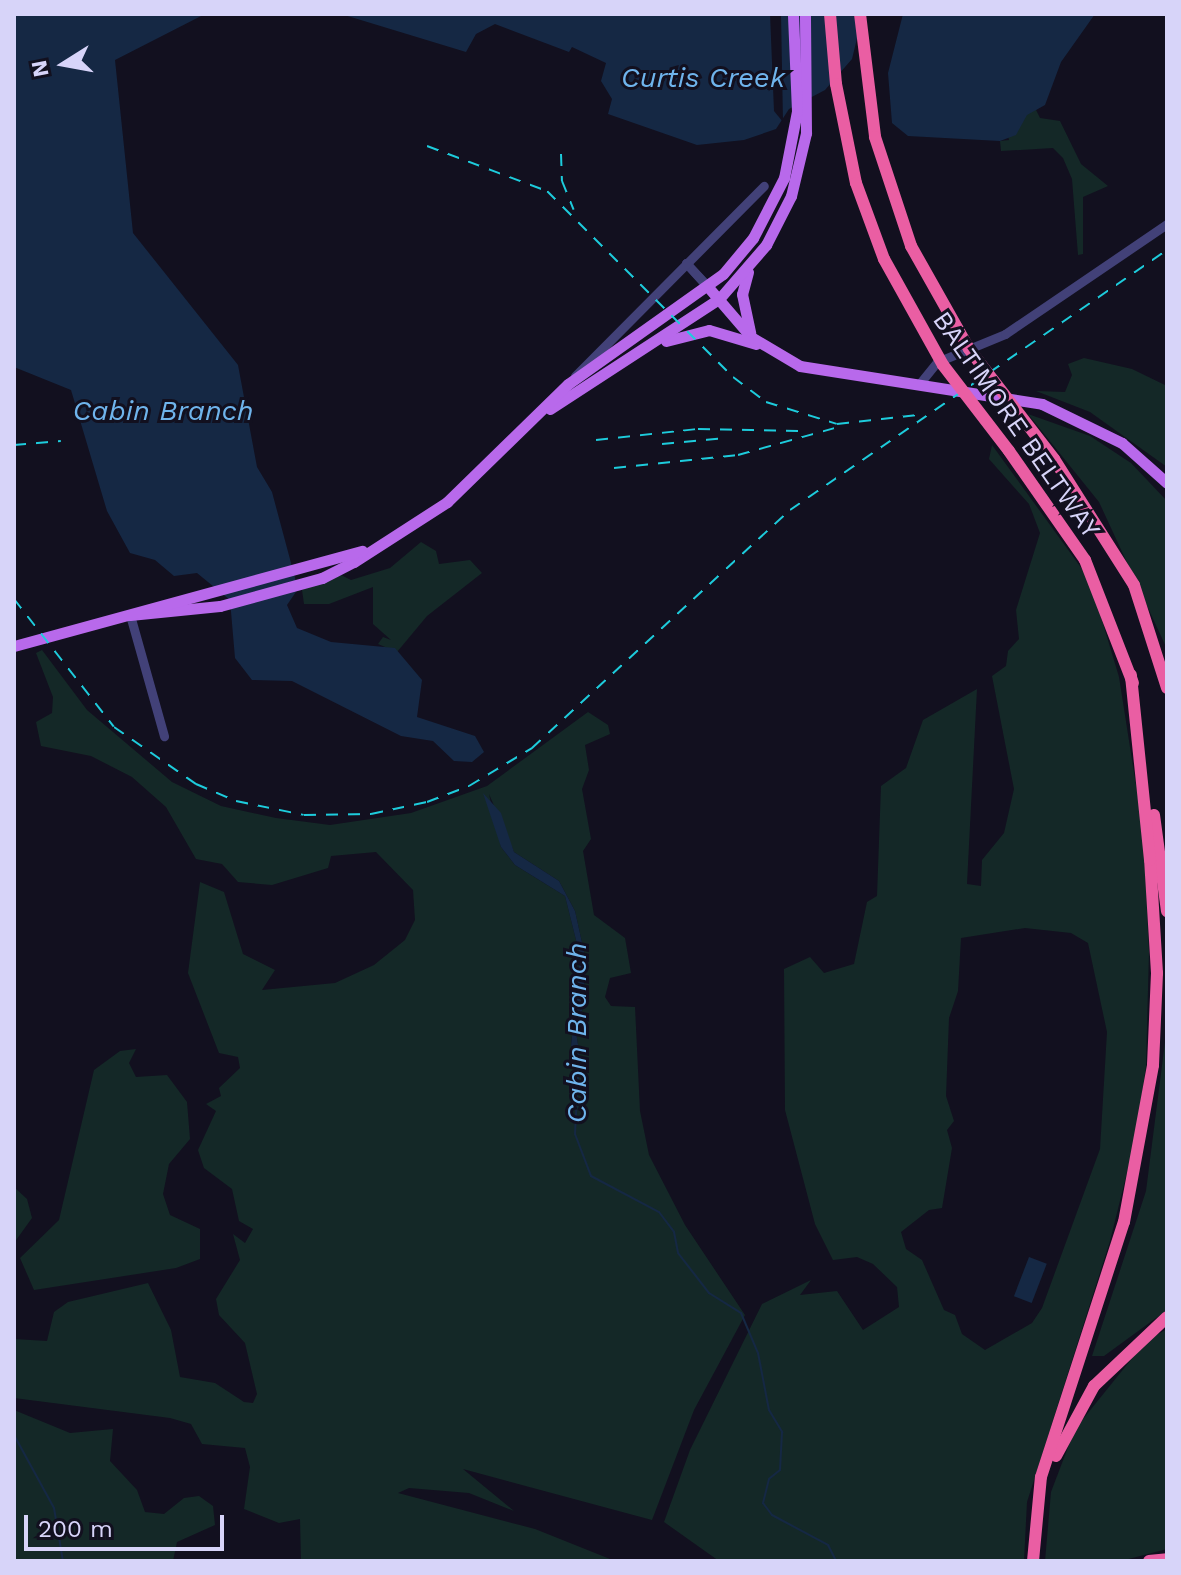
<!DOCTYPE html>
<style>
body{margin:0}
#map{position:relative;width:1181px;height:1575px;overflow:hidden;background:#12101f;font-family:"Work Sans",sans-serif}
div>[style]{position:absolute}
[style*='--x']{left:calc(var(--x)*1px);top:calc(var(--y)*1px);width:calc(var(--w)*1px);rotate:calc(var(--a)*1deg)}
.green>*{inset:0;background:#142827}
.water>*{inset:0;background:#152844;transform-origin:0 0}
.pier>*{inset:0;background:#12101f}
.stream>*{height:2px;margin:-1px;padding:0 1px;transform-origin:1px;border-radius:1px;background:#152844}
.minor>*{height:9px;margin:-4.5px;padding:0 4.5px;transform-origin:4.5px;border-radius:4.5px;background:#424178}
.major>*{height:11px;margin:-5.5px;padding:0 5.5px;transform-origin:5.5px;border-radius:5.5px;background:#b869eb}
.highway>*{height:12px;margin:-6px;padding:0 6px;transform-origin:6px;border-radius:6px;background:#ea5ea3}
.rail>*{height:2px;margin-top:-1px;transform-origin:0;background:repeating-linear-gradient(90deg,#1dccdc 0 12px,transparent 0 22px)}
.highway-bridge>*{height:12px;margin:-6px;padding:0 6px;transform-origin:6px;border-radius:6px;background:#ea5ea3}
span{translate:-50% -50%;white-space:nowrap;text-align:center;line-height:1.15;-webkit-text-stroke:6px #12101f;paint-order:stroke}
.street-label{font-size:26px;color:#d7d4f9}
.water-label{font-size:28px;color:#6fb4ec;font-style:italic}
.frame{position:absolute;inset:0;border:16px solid #d7d4f9;pointer-events:none}
.north{position:absolute;left:24px;top:24px;width:80px;height:80px;-webkit-text-stroke:6px #12101f;paint-order:stroke;rotate:259deg;font-size:22px;font-weight:700;line-height:32px;text-align:center;color:#d7d4f9}
.north::after{content:'';display:block;margin:auto;width:28px;height:36px;background:#d7d4f9;clip-path:polygon(50% 0,100% 100%,50% 72%,0 100%)}
.scale{position:absolute;left:24px;top:1515px;width:200px;height:36px;box-sizing:border-box;border:4px solid #d7d4f9;border-top:0;padding-left:10px;font-size:24px;line-height:28px;white-space:nowrap;color:#d7d4f9;-webkit-text-stroke:6px #12101f;paint-order:stroke}
</style>
<div id="map">
<div class="green">
<i style="clip-path:polygon(1051px 88px,1036px 110px,1040px 118px,1060px 121px,1081px 164px,1108px 186px,1083px 197px,1083px 254px,1078px 255px,1072px 179px,1063px 158px,1053px 148px,1001px 151px,1000px 141px,1009px 140px,999px 100px)"></i>
<i style="clip-path:polygon(1084px 358px,1132px 369px,1167px 386px,1167px 467px,1090px 412px,1036px 391px,1065px 392px,1072px 375px,1068px 364px)"></i>
<i style="clip-path:polygon(1028px 414px,1090px 436px,1131px 463px,1167px 501px,1167px 649px,1099px 502px)"></i>
<i style="clip-path:polygon(evenodd,992px 445px,1090px 580px,1119px 677px,1143px 830px,1149px 952px,1146px 1066px,1136px 1136px,1110px 1241px,1027px 1502px,1024px 1561px,719px 1561px,664px 1522px,690px 1450px,762px 1304px,811px 1280px,800px 1295px,837px 1291px,863px 1330px,899px 1307px,897px 1287px,873px 1264px,857px 1257px,833px 1260px,815px 1224px,785px 1110px,784px 969px,810px 957px,824px 973px,854px 964px,867px 902px,877px 896px,881px 786px,906px 768px,923px 720px,977px 689px,967px 884px,981px 886px,982px 860px,1004px 833px,1014px 789px,992px 676px,1006px 666px,1008px 651px,1019px 639px,1016px 610px,1040px 533px,1029px 504px,989px 459px,992px 445px,1025px 928px,1071px 933px,1088px 943px,1107px 1032px,1100px 1149px,1042px 1308px,1032px 1323px,985px 1350px,962px 1334px,955px 1315px,944px 1310px,922px 1260px,906px 1249px,901px 1232px,929px 1210px,942px 1208px,952px 1148px,947px 1130px,954px 1121px,946px 1096px,949px 1018px,958px 991px,961px 938px,1025px 928px)"></i>
<i style="clip-path:polygon(421px 542px,436px 551px,439px 564px,470px 560px,482px 573px,427px 616px,397px 652px,378px 644px,383px 637px,391px 640px,373px 624px,373px 587px,329px 604px,304px 604px,302px 590px,341px 575px,351px 580px,390px 568px)"></i>
<i style="clip-path:polygon(evenodd,42px 650px,87px 710px,172px 782px,221px 806px,276px 818px,330px 825px,411px 813px,487px 786px,588px 712px,608px 725px,610px 734px,585px 745px,589px 770px,582px 789px,591px 839px,583px 851px,594px 915px,625px 938px,631px 973px,610px 978px,605px 997px,611px 1006px,635px 1007px,640px 1111px,649px 1155px,685px 1225px,745px 1315px,694px 1410px,652px 1520px,463px 1469px,514px 1511px,469px 1493px,409px 1488px,398px 1493px,535px 1529px,615px 1561px,301px 1561px,300px 1519px,279px 1523px,244px 1509px,250px 1467px,245px 1448px,202px 1444px,191px 1424px,170px 1418px,14px 1398px,14px 1339px,47px 1341px,54px 1312px,68px 1302px,148px 1283px,171px 1330px,180px 1377px,215px 1383px,244px 1402px,253px 1403px,257px 1394px,245px 1343px,219px 1315px,216px 1299px,240px 1260px,233px 1234px,245px 1243px,253px 1229px,239px 1221px,232px 1189px,204px 1168px,198px 1150px,216px 1111px,206px 1104px,221px 1096px,219px 1088px,240px 1068px,238px 1057px,219px 1053px,188px 973px,200px 882px,224px 892px,243px 954px,275px 970px,262px 990px,335px 983px,374px 965px,405px 940px,415px 920px,413px 890px,376px 852px,331px 856px,328px 868px,272px 885px,238px 882px,222px 864px,196px 859px,166px 807px,132px 777px,91px 756px,41px 746px,36px 722px,52px 713px,53px 697px,36px 653px,42px 650px,489px 794px,514px 852px,559px 881px,575px 911px,585px 956px,584px 1006px,575px 1026px,580px 1057px,571px 1046px,580px 956px,565px 896px,515px 865px,501px 847px,489px 794px)"></i>
<i style="clip-path:polygon(1165px 1042px,1167px 1310px,1104px 1356px,1092px 1356px,1146px 1191px)"></i>
<i style="clip-path:polygon(136px 1049px,129px 1063px,136px 1077px,167px 1075px,187px 1102px,190px 1139px,169px 1164px,163px 1194px,170px 1215px,200px 1229px,200px 1259px,176px 1268px,34px 1290px,20px 1258px,59px 1220px,94px 1070px,120px 1051px)"></i>
<i style="clip-path:polygon(14px 1187px,27px 1199px,32px 1218px,14px 1243px)"></i>
<i style="clip-path:polygon(1167px 1329px,1167px 1549px,1121px 1561px,1045px 1561px,1051px 1492px,1075px 1429px,1146px 1341px)"></i>
<i style="clip-path:polygon(14px 1410px,70px 1433px,113px 1429px,110px 1461px,137px 1490px,145px 1512px,164px 1514px,184px 1498px,199px 1496px,213px 1506px,215px 1525px,177px 1542px,173px 1561px,14px 1561px)"></i>
</div>
<div class="water">
<i style="clip-path:polygon(14px 14px,205px 14px,115px 60px,133px 233px,238px 365px,257px 467px,272px 492px,298px 589px,287px 605px,297px 628px,331px 642px,395px 648px,422px 680px,417px 717px,475px 736px,484px 752px,472px 762px,454px 761px,433px 741px,401px 736px,292px 681px,252px 680px,235px 658px,230px 600px,197px 573px,174px 576px,155px 560px,130px 553px,107px 511px,71px 390px,14px 367px)"></i>
<i style="clip-path:polygon(341px 14px,863px 14px,852px 59px,825px 90px,789px 109px,776px 129px,744px 140px,697px 145px,608px 114px,612px 99px,601px 81px,606px 63px,572px 47px,569px 52px,495px 24px,476px 34px,466px 52px)"></i>
<i style="clip-path:polygon(903px 14px,1095px 14px,1061px 62px,1045px 105px,1027px 115px,1016px 135px,1000px 141px,908px 136px,892px 123px,888px 73px)"></i>
<i style="clip-path:polygon(483px 793px,501px 813px,514px 852px,559px 881px,575px 911px,585px 956px,584px 1006px,575px 1026px,580px 1057px,571px 1046px,580px 956px,565px 896px,515px 865px,501px 847px)"></i>
<i style="left:1029px;top:1257px;width:19px;height:42px;rotate:21deg"></i>
</div>
<div class="pier">
<i style="clip-path:polygon(770px 14px,781px 14px,783px 122px,774px 111px)"></i>
</div>
<div class="stream">
<i style="--x:579;--y:1057;--w:77;--a:93"></i>
<i style="--x:575;--y:1134;--w:45;--a:69.1"></i>
<i style="--x:591;--y:1176;--w:77;--a:27.9"></i>
<i style="--x:659;--y:1212;--w:25;--a:53"></i>
<i style="--x:674;--y:1232;--w:21;--a:79"></i>
<i style="--x:678;--y:1253;--w:51;--a:52.2"></i>
<i style="--x:709;--y:1293;--w:38;--a:32"></i>
<i style="--x:741;--y:1313;--w:43;--a:67"></i>
<i style="--x:758;--y:1353;--w:58;--a:79.1"></i>
<i style="--x:769;--y:1410;--w:26;--a:59"></i>
<i style="--x:782;--y:1432;--w:38;--a:93"></i>
<i style="--x:780;--y:1470;--w:14;--a:141"></i>
<i style="--x:769;--y:1479;--w:25;--a:104"></i>
<i style="--x:763;--y:1503;--w:15;--a:53"></i>
<i style="--x:772;--y:1515;--w:64;--a:28.2"></i>
<i style="--x:828;--y:1545;--w:18;--a:63"></i>
<i style="--x:14;--y:1435;--w:83;--a:61.3"></i>
<i style="--x:54;--y:1508;--w:54;--a:80.4"></i>
</div>
<div class="minor">
<i style="--x:686;--y:263;--w:33;--a:47"></i>
<i style="--x:686;--y:263;--w:31;--a:48"></i>
<i style="--x:575;--y:376;--w:268;--a:-45.2"></i>
<i style="--x:920;--y:383;--w:27;--a:-51"></i>
<i style="--x:937;--y:362;--w:74;--a:-22.4"></i>
<i style="--x:1005;--y:334;--w:196;--a:-34.2"></i>
<i style="--x:130;--y:615;--w:126;--a:74.3"></i>
</div>
<div class="major">
<i style="--x:748;--y:272;--w:23;--a:105"></i>
<i style="--x:742;--y:294;--w:40;--a:78"></i>
<i style="--x:708;--y:287;--w:66;--a:49.3"></i>
<i style="--x:751;--y:337;--w:57;--a:30.6"></i>
<i style="--x:800;--y:366;--w:245;--a:8.9"></i>
<i style="--x:1042;--y:404;--w:89;--a:26"></i>
<i style="--x:1122;--y:443;--w:60;--a:41.6"></i>
<i style="--x:666;--y:341;--w:44;--a:-14.3"></i>
<i style="--x:709;--y:330;--w:49;--a:16.6"></i>
<i style="--x:550;--y:409;--w:202;--a:-33.1"></i>
<i style="--x:719;--y:299;--w:72;--a:-49"></i>
<i style="--x:766;--y:245;--w:55;--a:-63"></i>
<i style="--x:791;--y:196;--w:65;--a:-76.6"></i>
<i style="--x:806;--y:133;--w:119;--a:-90.5"></i>
<i style="--x:130;--y:615;--w:90;--a:-5.7"></i>
<i style="--x:220;--y:606;--w:106;--a:-15.4"></i>
<i style="--x:322;--y:578;--w:36;--a:-27"></i>
<i style="--x:354;--y:562;--w:111;--a:-32.8"></i>
<i style="--x:447;--y:502;--w:169;--a:-44.3"></i>
<i style="--x:568;--y:384;--w:190;--a:-35.4"></i>
<i style="--x:723;--y:274;--w:47;--a:-50.2"></i>
<i style="--x:753;--y:238;--w:68;--a:-62.7"></i>
<i style="--x:784;--y:178;--w:68;--a:-79"></i>
<i style="--x:797;--y:111;--w:97;--a:-92.4"></i>
<i style="--x:14;--y:646;--w:361;--a:-15.3"></i>
</div>
<div class="highway">
<i style="--x:830;--y:14;--w:70;--a:85.1"></i>
<i style="--x:1009;--y:451;--w:133;--a:55.1"></i>
<i style="--x:1085;--y:560;--w:132;--a:68.7"></i>
<i style="--x:1054;--y:459;--w:149;--a:57.6"></i>
<i style="--x:1134;--y:585;--w:108;--a:72.2"></i>
<i style="--x:1154;--y:815;--w:97;--a:82.3"></i>
<i style="--x:1056;--y:1456;--w:80;--a:-61.5"></i>
<i style="--x:1094;--y:1386;--w:100;--a:-43.4"></i>
<i style="--x:1033;--y:1561;--w:84;--a:-84.6"></i>
<i style="--x:1041;--y:1477;--w:268;--a:-72"></i>
<i style="--x:1124;--y:1222;--w:160;--a:-79.5"></i>
<i style="--x:1153;--y:1065;--w:92;--a:-87.5"></i>
<i style="--x:1157;--y:973;--w:113;--a:-93.5"></i>
<i style="--x:1150;--y:860;--w:186;--a:-95.9"></i>
<i style="--x:1149;--y:1561;--w:18;--a:-6"></i>
</div>
<div class="rail">
<i style="--x:427;--y:146;--w:128;--a:20.6"></i>
<i style="--x:547;--y:191;--w:263;--a:45"></i>
<i style="--x:733;--y:377;--w:41;--a:37.1"></i>
<i style="--x:766;--y:402;--w:74;--a:17.2"></i>
<i style="--x:837;--y:424;--w:81;--a:-6.3"></i>
<i style="--x:561;--y:154;--w:27;--a:88"></i>
<i style="--x:562;--y:181;--w:31;--a:68"></i>
<i style="--x:596;--y:440;--w:103;--a:-6.2"></i>
<i style="--x:698;--y:429;--w:100;--a:1.1"></i>
<i style="--x:662;--y:444;--w:64;--a:-5.4"></i>
<i style="--x:14;--y:445;--w:47;--a:-4.9"></i>
<i style="--x:614;--y:468;--w:125;--a:-6"></i>
<i style="--x:738;--y:455;--w:101;--a:-15.6"></i>
<i style="--x:14;--y:599;--w:162;--a:52"></i>
<i style="--x:114;--y:727;--w:100;--a:34.8"></i>
<i style="--x:196;--y:784;--w:43;--a:23"></i>
<i style="--x:236;--y:801;--w:69;--a:11.6"></i>
<i style="--x:304;--y:815;--w:67;--a:-0.9"></i>
<i style="--x:371;--y:814;--w:57;--a:-12.1"></i>
<i style="--x:427;--y:802;--w:45;--a:-20.9"></i>
<i style="--x:469;--y:786;--w:74;--a:-31.1"></i>
<i style="--x:532;--y:748;--w:351;--a:-42.7"></i>
<i style="--x:790;--y:510;--w:458;--a:-34.6"></i>
</div>
<div class="highway-bridge">
<i style="--x:860;--y:14;--w:124;--a:83"></i>
<i style="--x:875;--y:137;--w:115;--a:71.7"></i>
<i style="--x:911;--y:246;--w:118;--a:60.6"></i>
<i style="--x:969;--y:349;--w:139;--a:52.3"></i>
<i style="--x:836;--y:84;--w:101;--a:78.6"></i>
<i style="--x:856;--y:183;--w:81;--a:69.8"></i>
<i style="--x:884;--y:259;--w:121;--a:60.9"></i>
<i style="--x:943;--y:365;--w:108;--a:52.5"></i>
</div>
<div class="street-label">
<span style="left:1016px;top:425px;rotate:55deg">BALTIMORE BELTWAY</span>
</div>
<div class="water-label">
<span style="left:703px;top:78px">Curtis Creek</span>
<span style="left:163px;top:411px">Cabin Branch</span>
<span style="left:577px;top:1033px;rotate:-90deg">Cabin Branch</span>
</div>
<div class="frame"></div>
<div class="north">N</div>
<div class="scale">200 m</div>
</div>
